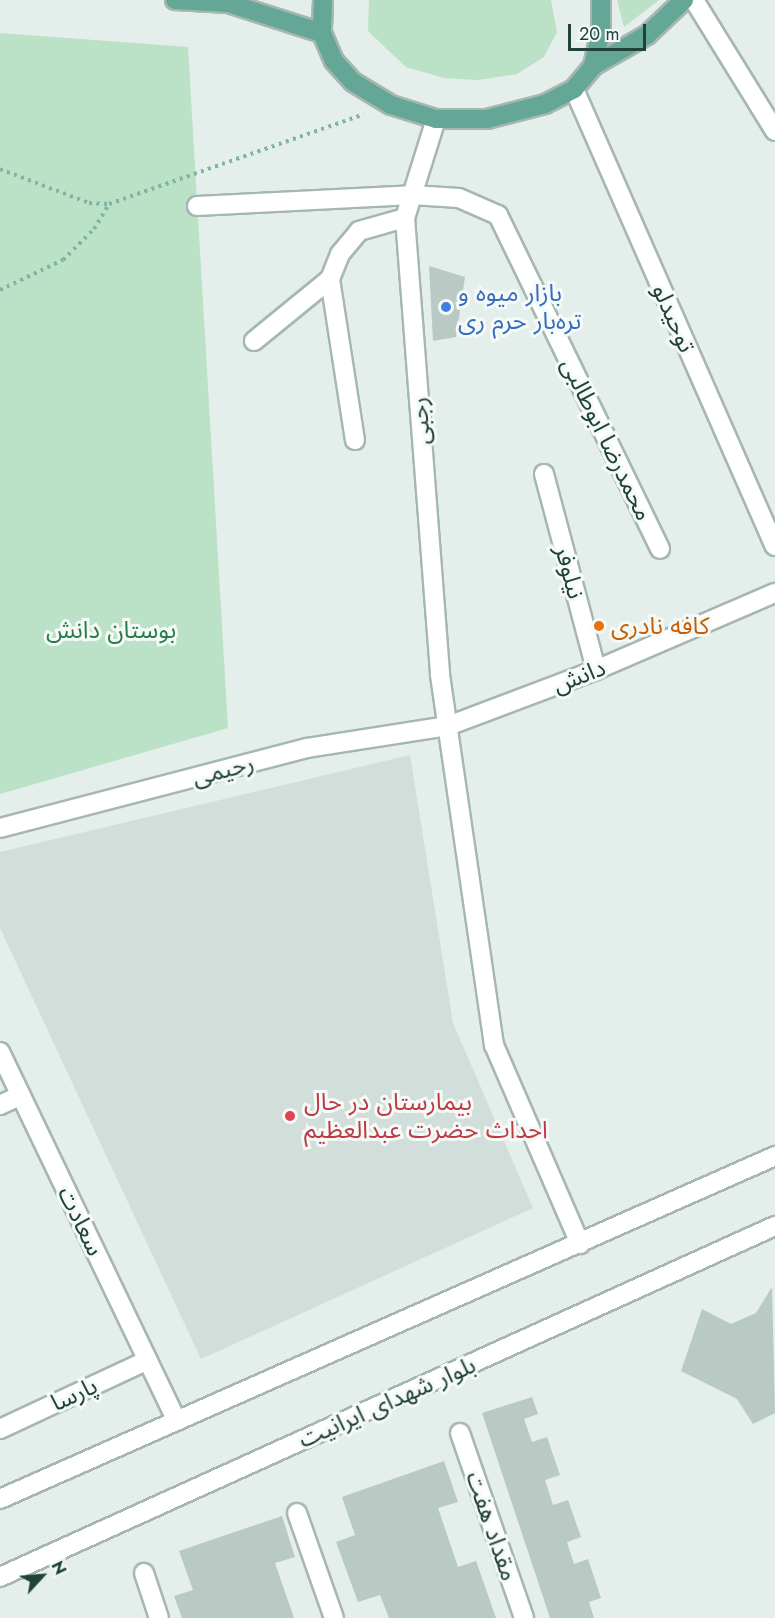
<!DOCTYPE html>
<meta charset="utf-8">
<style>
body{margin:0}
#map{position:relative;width:775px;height:1618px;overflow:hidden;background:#e4eeea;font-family:Jost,"Noto Sans Arabic",sans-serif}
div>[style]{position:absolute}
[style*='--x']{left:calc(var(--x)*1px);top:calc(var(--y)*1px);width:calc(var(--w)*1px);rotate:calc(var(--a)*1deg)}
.built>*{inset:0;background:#d2ded9}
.green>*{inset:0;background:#bbe1c6}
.building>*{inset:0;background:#b9c9c3}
.path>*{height:4px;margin-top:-2px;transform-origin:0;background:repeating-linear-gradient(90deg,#82b4a5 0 3px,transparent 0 7.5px)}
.roads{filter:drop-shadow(2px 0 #a6b7b1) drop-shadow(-2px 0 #a6b7b1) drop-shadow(0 2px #a6b7b1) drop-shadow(0 -2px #a6b7b1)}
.minor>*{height:18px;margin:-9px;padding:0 9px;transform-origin:9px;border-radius:9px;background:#fff}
.major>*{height:18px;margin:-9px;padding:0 9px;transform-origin:9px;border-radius:9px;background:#65a796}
.dots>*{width:16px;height:16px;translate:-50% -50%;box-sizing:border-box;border:3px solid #f5faf8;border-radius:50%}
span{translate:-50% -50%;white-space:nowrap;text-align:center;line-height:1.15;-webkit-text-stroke:6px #f5faf8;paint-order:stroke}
.shop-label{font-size:24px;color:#366cbe}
.left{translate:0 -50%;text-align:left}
.street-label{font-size:24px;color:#214239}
.food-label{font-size:24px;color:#c56008}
.park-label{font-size:24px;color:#287c49}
.health-label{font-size:24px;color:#be3a42}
.north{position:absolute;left:12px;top:1546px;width:60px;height:60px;-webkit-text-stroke:4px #f5faf8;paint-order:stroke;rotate:64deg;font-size:16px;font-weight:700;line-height:24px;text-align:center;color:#214239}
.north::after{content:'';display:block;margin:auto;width:21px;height:27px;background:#214239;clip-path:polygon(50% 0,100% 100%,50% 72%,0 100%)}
.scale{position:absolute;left:568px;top:24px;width:78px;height:27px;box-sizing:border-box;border:3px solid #214239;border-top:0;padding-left:8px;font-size:18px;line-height:21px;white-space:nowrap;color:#214239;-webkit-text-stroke:4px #f5faf8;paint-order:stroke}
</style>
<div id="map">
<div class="built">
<i style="clip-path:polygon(410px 755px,453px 1023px,533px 1208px,201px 1359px,0 928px,0 852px)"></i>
</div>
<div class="green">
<i style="clip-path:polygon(369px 0,551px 0,557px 32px,544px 57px,517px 74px,478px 80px,444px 78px,406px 67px,368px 31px)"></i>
<i style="clip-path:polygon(617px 0,659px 0,624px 27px)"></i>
<i style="clip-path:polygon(0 33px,188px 47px,228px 728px,0 794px)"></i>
</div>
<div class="building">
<i style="clip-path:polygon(429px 266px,465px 277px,456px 337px,433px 341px)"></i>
<i style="clip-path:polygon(772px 1287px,775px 1413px,753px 1424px,737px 1399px,681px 1371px,702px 1309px,731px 1324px,756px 1313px)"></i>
<i style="clip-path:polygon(532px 1397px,538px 1414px,524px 1419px,532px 1442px,547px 1437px,560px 1475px,545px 1480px,553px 1505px,568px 1500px,581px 1537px,567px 1542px,574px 1564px,588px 1559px,601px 1598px,589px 1602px,594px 1618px,550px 1618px,482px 1413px)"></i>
<i style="clip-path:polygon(444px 1461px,458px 1502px,438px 1508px,458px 1567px,476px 1561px,496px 1618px,389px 1618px,380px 1595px,358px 1602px,336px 1542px,355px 1535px,342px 1497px)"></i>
<i style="clip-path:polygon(282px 1516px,295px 1557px,275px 1563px,294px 1618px,182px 1618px,174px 1596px,193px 1590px,179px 1551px)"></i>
</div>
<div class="path">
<i style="--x:0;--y:169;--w:95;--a:20.9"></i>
<i style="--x:89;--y:203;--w:20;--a:3"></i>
<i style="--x:0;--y:290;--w:70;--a:-25.5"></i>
<i style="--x:63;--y:260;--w:44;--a:-45"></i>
<i style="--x:94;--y:229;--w:29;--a:-59"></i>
<i style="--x:109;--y:204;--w:270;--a:-19.4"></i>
</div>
<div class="roads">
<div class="minor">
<i style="--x:694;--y:0;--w:154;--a:58.3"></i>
<i style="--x:574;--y:89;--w:499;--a:66.3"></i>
<i style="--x:436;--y:119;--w:104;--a:107.4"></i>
<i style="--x:405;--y:218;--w:458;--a:85.6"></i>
<i style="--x:440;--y:675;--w:374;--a:81.7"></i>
<i style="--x:494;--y:1045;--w:217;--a:66.6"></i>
<i style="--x:197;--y:206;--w:215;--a:-2.9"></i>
<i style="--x:412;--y:195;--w:47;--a:3.7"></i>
<i style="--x:459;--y:198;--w:43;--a:23.6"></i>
<i style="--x:498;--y:215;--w:371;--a:64.1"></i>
<i style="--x:330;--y:279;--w:163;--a:81.2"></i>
<i style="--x:254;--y:341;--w:98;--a:-39.2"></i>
<i style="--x:330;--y:279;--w:27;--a:-68"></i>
<i style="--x:340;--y:254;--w:30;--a:-50"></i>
<i style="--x:359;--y:231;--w:48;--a:-15.8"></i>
<i style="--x:544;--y:474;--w:203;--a:75.1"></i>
<i style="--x:0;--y:828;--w:317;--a:-14.6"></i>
<i style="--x:307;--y:748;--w:143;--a:-8.9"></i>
<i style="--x:448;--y:726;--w:158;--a:-20.7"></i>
<i style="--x:596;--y:670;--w:195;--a:-23.3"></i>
<i style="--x:0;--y:1052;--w:409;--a:64.4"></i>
<i style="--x:0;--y:1105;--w:23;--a:-25"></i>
<i style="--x:0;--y:1429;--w:163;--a:-25"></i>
<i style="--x:460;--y:1433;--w:196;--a:70.9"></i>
<i style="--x:0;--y:1499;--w:848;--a:-23.87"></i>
<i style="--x:297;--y:1513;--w:111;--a:70.6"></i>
<i style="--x:144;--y:1573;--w:47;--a:71.6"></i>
<i style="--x:0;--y:1577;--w:851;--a:-24.37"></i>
</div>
<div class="major">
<i style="--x:175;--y:0;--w:53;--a:3.2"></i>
<i style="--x:228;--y:3;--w:99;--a:17.7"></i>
<i style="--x:323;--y:0;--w:33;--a:92"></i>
<i style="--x:322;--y:33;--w:30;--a:67"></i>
<i style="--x:334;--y:61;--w:28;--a:48"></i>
<i style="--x:353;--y:82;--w:44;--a:31.2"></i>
<i style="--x:391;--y:105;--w:47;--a:17.3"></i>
<i style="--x:436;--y:119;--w:51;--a:0"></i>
<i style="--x:487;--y:119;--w:60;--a:-14.5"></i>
<i style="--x:545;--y:104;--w:33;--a:-27"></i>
<i style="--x:574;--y:89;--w:30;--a:-50"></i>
<i style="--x:593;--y:66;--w:35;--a:-77"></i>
<i style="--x:601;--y:32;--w:32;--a:-90"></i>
<i style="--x:593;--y:66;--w:62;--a:-29.9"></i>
<i style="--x:647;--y:35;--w:51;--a:-43.4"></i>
</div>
</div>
<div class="dots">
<i style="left:446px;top:307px;background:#3f7fe0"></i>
<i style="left:599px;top:626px;background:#e8710a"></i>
<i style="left:290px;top:1116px;background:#e0444e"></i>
</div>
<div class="shop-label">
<span class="left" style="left:458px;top:307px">بازار میوه و<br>تره‌بار حرم ری</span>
</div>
<div class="street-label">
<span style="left:674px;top:318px;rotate:66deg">توحیدلو</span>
<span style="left:420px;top:421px;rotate:-94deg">رجبی</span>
<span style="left:607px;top:439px;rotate:64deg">محمدرضا ابوطالبی</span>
<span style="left:570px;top:572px;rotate:75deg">نیلوفر</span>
<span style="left:579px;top:676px;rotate:-21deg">دانش</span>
<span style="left:223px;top:770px;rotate:-15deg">رحیمی</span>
<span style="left:81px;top:1221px;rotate:64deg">سعادت</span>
<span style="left:74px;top:1394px;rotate:-25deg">پارسا</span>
<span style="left:387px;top:1402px;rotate:-24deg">بلوار شهدای ایرانیت</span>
<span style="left:492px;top:1526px;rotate:71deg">مقداد هفت</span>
</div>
<div class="food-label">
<span class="left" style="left:611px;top:626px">کافه نادری</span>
</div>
<div class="park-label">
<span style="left:111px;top:630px">بوستان دانش</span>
</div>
<div class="health-label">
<span class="left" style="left:304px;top:1116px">بیمارستان در حال<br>احداث حضرت عبدالعظیم</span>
</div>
<div class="north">N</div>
<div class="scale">20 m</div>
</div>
